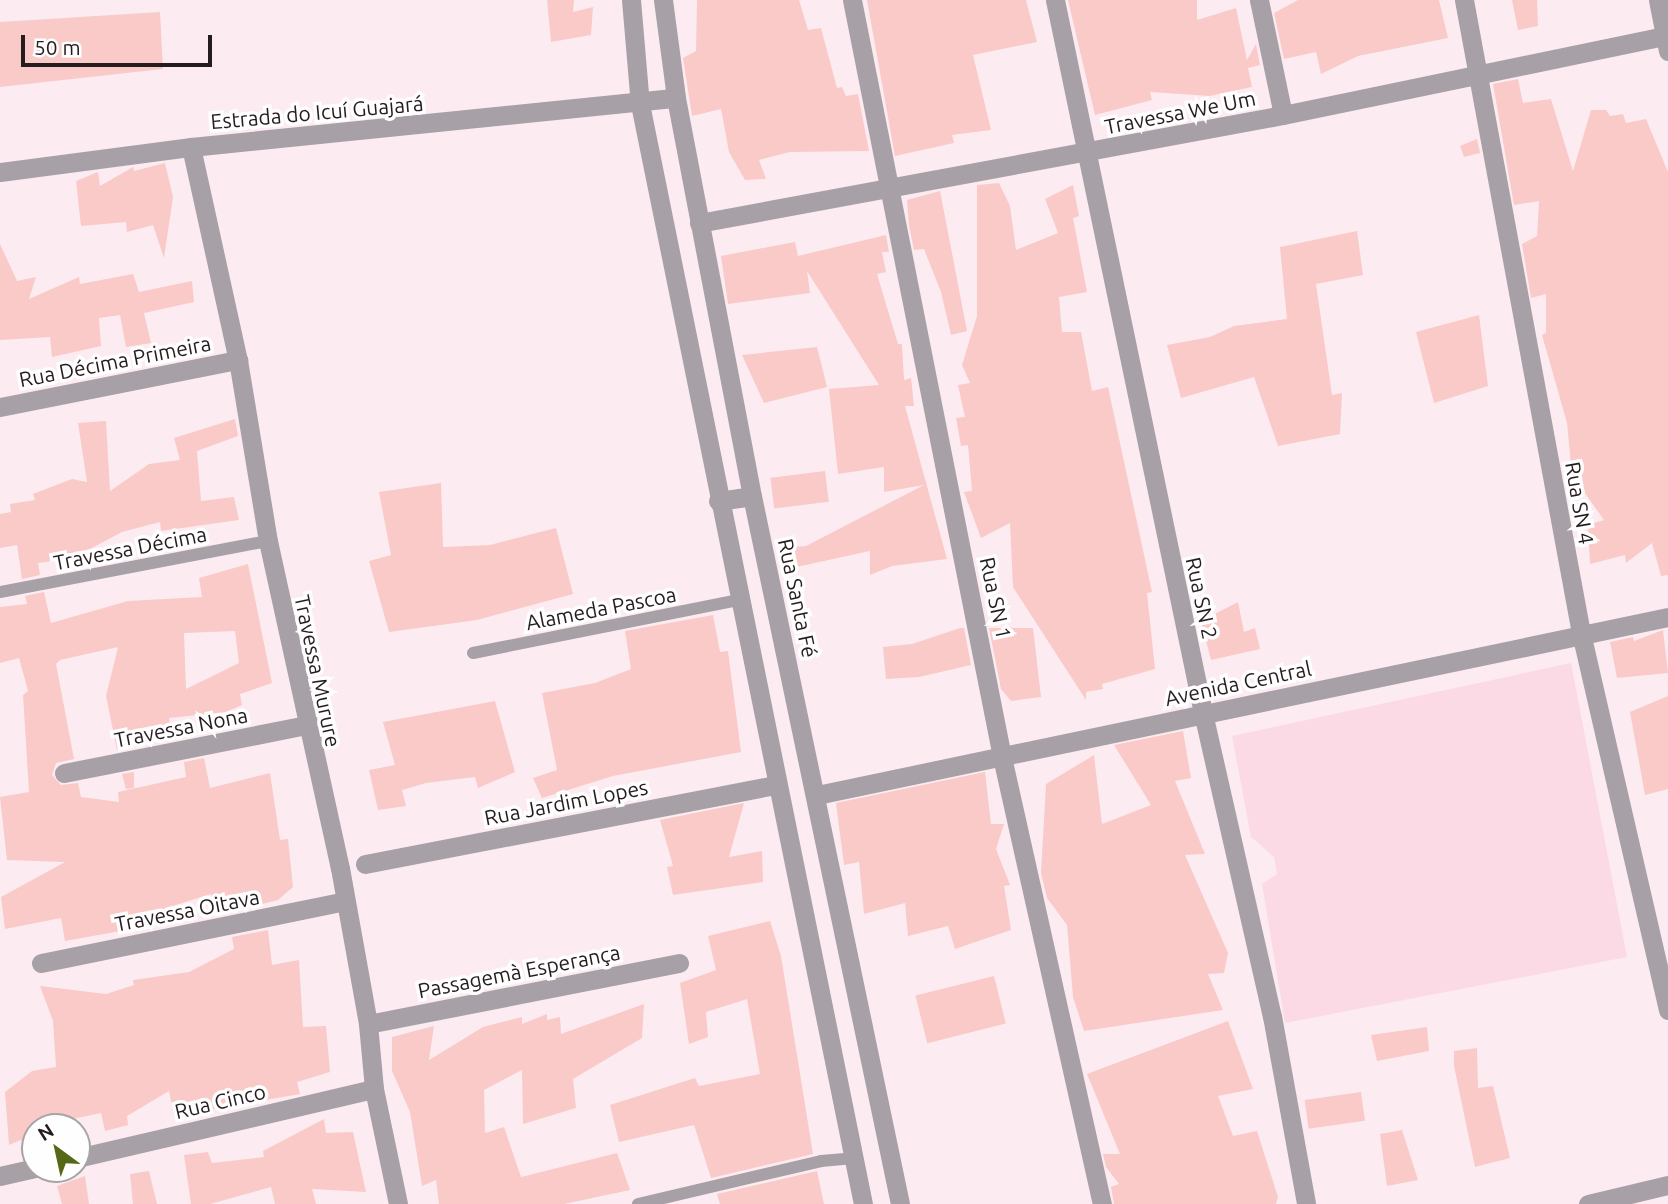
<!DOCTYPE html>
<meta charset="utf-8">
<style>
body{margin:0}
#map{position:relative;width:1668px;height:1204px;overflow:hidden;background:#fcecf1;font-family:Ubuntu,sans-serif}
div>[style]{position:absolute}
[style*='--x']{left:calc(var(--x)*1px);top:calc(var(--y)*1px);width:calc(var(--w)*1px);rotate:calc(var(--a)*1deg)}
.built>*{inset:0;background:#fcdae5}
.building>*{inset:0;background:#f9cac8;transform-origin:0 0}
.service>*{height:12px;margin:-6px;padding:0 6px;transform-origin:6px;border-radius:6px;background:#a8a0a7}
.minor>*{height:19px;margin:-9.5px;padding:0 9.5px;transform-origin:9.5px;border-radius:9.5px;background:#a8a0a7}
.tertiary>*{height:19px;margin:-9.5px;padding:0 9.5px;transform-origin:9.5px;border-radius:9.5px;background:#a8a0a7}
span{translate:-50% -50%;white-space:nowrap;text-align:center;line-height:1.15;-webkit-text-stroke:7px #fefefe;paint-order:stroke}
.street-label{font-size:21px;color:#251c1f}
.north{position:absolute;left:21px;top:1113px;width:70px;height:70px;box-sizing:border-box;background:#fefefe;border:2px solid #a7a4a5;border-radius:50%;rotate:327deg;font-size:19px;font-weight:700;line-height:28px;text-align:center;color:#251c1f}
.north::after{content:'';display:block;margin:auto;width:24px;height:32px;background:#546815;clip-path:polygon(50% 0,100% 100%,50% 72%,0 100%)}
.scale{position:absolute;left:21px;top:35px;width:191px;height:32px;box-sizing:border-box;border:4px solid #251c1f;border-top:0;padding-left:9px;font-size:21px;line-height:24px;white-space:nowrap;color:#251c1f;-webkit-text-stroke:5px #fefefe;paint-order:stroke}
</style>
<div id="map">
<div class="built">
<i style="clip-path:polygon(1571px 663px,1627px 957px,1285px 1023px,1262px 884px,1277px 874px,1274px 857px,1251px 837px,1232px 736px)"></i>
</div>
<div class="building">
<i style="clip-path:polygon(547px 0,574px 0,573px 12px,593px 7px,591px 35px,551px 42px)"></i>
<i style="clip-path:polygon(697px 0,799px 0,808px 30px,821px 28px,837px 88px,842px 87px,846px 96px,858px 94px,869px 151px,790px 152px,759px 160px,766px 179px,745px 180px,729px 152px,721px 109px,692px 116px,683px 58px,696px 51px)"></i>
<i style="clip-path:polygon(867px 0,1026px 0,1037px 42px,973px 55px,991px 130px,952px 135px,954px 143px,895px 156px)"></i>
<i style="clip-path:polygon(1068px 0,1197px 0,1197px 20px,1236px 8px,1247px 60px,1256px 44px,1260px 65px,1248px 68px,1252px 87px,1210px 96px,1150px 92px,1152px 100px,1095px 115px)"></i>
<i style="clip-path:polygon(1298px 0,1439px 0,1448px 38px,1358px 56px,1321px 74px,1316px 52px,1284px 59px,1274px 13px)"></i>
<i style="clip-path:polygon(1512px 0,1537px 0,1538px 26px,1518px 30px)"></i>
<i style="clip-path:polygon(160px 12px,163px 69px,0 87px,0 22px)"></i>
<i style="clip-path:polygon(1518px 79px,1523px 103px,1551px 99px,1573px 171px,1591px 110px,1606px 110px,1610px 116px,1623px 114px,1626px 123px,1646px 119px,1668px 172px,1668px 575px,1661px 576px,1652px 543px,1626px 563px,1625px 555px,1590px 564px,1588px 525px,1604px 520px,1572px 475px,1567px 423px,1542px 335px,1546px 333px,1546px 294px,1531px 298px,1522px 244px,1537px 236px,1539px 201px,1514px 205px,1493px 84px)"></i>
<i style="clip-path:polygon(1477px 139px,1480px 153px,1464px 157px,1460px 146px)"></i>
<i style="clip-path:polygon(165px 163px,173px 197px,164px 258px,153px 225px,127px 232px,126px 222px,81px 226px,76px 181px,98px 172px,100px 186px,133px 167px,134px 171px)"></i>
<i style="clip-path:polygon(999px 183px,1010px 206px,1016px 250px,1058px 233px,1045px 199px,1073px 185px,1079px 216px,1073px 218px,1087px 292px,1059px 297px,1062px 332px,1081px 332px,1092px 391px,1108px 387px,1152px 592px,1147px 593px,1155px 669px,1102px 684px,1103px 689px,1086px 692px,1086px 700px,1013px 587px,1010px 523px,981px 538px,964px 492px,972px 491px,968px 445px,961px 446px,956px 418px,965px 417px,958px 385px,970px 383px,962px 365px,977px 316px,977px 185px)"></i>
<i style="clip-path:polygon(940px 191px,967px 331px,951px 335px,941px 292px,924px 249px,914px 250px,909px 225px,907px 200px)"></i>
<i style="clip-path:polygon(1357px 231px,1363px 275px,1316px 284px,1332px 395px,1342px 393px,1340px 434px,1278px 446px,1254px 377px,1181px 398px,1167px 345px,1210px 337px,1234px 326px,1287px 319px,1280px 247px)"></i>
<i style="clip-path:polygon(886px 235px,889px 252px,882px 252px,886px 272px,877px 274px,898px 344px,902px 344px,904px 380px,911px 378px,914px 406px,905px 406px,947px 559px,892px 566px,870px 575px,870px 551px,787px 569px,779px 548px,806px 546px,924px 485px,884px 492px,884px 467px,838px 474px,829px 389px,879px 385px,807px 271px,810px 293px,728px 304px,721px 256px,795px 242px,798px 256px)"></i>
<i style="clip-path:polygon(0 244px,17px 281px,36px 277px,29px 299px,79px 277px,80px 284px,133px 274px,139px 292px,192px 281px,194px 302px,144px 313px,151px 343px,126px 347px,120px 315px,99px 318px,101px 346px,52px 357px,50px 337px,0 340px)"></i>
<i style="clip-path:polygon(1479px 315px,1488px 386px,1434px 403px,1416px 332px)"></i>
<i style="clip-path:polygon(817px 347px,827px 387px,764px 403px,742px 355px)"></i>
<i style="clip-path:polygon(235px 419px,238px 436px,197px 451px,201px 501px,234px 497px,239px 520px,161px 531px,160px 522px,122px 532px,90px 549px,91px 556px,38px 563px,40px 575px,22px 579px,17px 545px,0 548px,0 514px,11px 512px,10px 504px,35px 500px,33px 494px,72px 479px,87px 482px,78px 423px,106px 421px,110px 491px,149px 464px,180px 460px,174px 438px)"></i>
<i style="left:825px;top:471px;width:31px;height:55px;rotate:83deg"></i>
<i style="clip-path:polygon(441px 483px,443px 547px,490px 545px,556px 528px,573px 594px,477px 620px,389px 632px,369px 561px,391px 555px,379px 492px)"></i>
<i style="clip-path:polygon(evenodd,248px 564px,272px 683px,240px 694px,242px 705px,226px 712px,169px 718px,172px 734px,117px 750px,106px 696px,118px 647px,60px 660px,56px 664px,74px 759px,56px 763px,52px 775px,61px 785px,78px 783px,81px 797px,119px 802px,118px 792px,186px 777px,184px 762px,204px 758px,210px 788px,270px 773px,280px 840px,288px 839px,293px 887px,278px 900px,228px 913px,227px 905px,212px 908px,211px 894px,157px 911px,159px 924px,65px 941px,61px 918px,5px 929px,1px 897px,65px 862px,7px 860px,0 797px,29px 792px,23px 695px,28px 691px,19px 658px,0 663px,0 607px,27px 604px,25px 596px,44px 592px,51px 623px,128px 601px,202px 597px,199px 578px,248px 564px,235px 631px,239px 663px,186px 689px,184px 633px,235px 631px)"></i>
<i style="clip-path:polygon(1238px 602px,1244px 632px,1255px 628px,1260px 649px,1211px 660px,1201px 621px)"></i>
<i style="clip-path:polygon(713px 615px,720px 652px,728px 651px,741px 752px,613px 776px,542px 798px,533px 778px,557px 770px,542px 693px,595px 683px,631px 669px,625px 631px)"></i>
<i style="clip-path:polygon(960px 628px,964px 628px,971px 665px,919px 677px,886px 679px,883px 647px,912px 644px)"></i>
<i style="clip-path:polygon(989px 628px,1033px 628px,1041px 697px,1011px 701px,1001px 689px)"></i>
<i style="clip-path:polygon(1663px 630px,1668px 673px,1617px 678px,1610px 642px,1633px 637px,1634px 641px)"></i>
<i style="clip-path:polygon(1668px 696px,1668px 789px,1645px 795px,1630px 712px)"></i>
<i style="clip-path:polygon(495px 701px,515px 772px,478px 788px,475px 777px,426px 783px,402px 790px,406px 806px,378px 810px,369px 770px,395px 765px,383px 722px)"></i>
<i style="clip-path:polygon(1183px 731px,1191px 778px,1175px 781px,1205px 854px,1185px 855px,1228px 953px,1224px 973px,1208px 974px,1223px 1010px,1084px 1031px,1073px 997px,1067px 925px,1047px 898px,1041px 873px,1046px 784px,1094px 755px,1102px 824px,1151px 805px,1114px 745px)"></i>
<i style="clip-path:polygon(134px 772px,134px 788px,126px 789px,122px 774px)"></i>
<i style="clip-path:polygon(985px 772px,991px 824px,1004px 824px,996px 849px,1010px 885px,1004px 886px,1011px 930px,955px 949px,948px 926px,908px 936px,905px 903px,864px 914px,859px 862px,844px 865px,836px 803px)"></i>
<i style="clip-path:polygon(744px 803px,729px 857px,762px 851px,763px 882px,673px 895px,667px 867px,673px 866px,660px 820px)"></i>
<i style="clip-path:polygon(770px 921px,781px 956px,813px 1154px,711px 1178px,694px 1125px,619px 1142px,610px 1105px,695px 1078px,699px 1086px,760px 1074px,747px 999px,706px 1012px,708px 1037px,689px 1044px,680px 983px,716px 970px,708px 936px)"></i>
<i style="clip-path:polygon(268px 930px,272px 965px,299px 960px,303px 1027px,326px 1026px,330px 1072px,297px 1082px,300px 1094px,174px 1116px,169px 1091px,127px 1116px,128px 1125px,105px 1131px,101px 1113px,35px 1127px,35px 1134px,9px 1145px,5px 1092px,32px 1071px,56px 1067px,53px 1021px,40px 986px,106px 994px,134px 985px,133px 980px,189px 972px,234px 949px,232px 937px)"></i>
<i style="left:994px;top:976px;width:49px;height:81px;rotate:76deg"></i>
<i style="clip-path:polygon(644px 1004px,642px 1038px,573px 1079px,576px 1108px,523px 1124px,522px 1070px,484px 1090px,485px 1133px,504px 1127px,521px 1177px,617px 1153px,630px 1190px,564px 1204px,439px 1204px,436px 1180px,422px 1186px,410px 1112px,392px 1071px,392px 1037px,434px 1026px,429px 1060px,483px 1027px,522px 1017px,522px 1024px,547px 1014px,547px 1020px,560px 1017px,561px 1034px)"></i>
<i style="clip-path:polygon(1228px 1021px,1253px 1089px,1218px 1096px,1233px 1136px,1257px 1131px,1278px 1197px,1276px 1204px,1114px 1204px,1111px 1187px,1119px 1184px,1106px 1167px,1103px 1154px,1120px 1154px,1087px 1074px)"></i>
<i style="clip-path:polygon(1427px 1027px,1429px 1051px,1377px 1061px,1371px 1035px)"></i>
<i style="clip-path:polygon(1477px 1048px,1478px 1088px,1493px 1086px,1510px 1158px,1475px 1167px,1454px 1066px,1454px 1051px)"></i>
<i style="left:1361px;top:1092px;width:29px;height:57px;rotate:82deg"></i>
<i style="clip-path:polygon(324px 1119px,326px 1133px,353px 1132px,366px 1192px,312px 1189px,316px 1204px,275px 1204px,271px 1187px,210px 1204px,191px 1204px,184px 1155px,208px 1152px,212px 1163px,264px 1157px,263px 1151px)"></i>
<i style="clip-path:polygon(1402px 1130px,1418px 1180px,1387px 1186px,1380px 1134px)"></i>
<i style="clip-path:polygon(149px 1171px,157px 1204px,133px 1204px,130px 1174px)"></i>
<i style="clip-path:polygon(817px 1171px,824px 1204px,720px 1204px,717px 1194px)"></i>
<i style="clip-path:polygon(85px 1176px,89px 1204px,62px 1204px,57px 1186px)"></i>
</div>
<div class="service">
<i style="--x:0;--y:592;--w:273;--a:-10.8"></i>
<i style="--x:473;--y:653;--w:270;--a:-11.3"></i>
<i style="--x:638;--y:1204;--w:188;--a:-13.2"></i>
<i style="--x:821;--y:1161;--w:33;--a:-5"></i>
</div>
<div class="minor">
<i style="--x:852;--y:0;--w:772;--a:78.79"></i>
<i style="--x:1002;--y:757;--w:458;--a:77.4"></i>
<i style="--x:1055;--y:0;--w:728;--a:78.27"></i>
<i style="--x:1203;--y:713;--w:311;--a:77.2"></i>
<i style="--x:1272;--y:1016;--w:191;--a:79.7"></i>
<i style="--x:1259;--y:0;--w:117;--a:78.2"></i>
<i style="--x:1464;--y:0;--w:644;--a:79.53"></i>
<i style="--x:1581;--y:633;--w:387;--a:77"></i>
<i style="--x:1658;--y:0;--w:52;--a:78.9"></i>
<i style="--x:191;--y:147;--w:218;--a:77.6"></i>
<i style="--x:238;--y:360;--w:183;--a:80.6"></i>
<i style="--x:268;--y:541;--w:335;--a:77.6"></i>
<i style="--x:340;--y:868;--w:158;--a:79.8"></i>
<i style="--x:368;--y:1024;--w:65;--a:84.7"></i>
<i style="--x:374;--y:1089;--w:117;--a:78.2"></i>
<i style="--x:0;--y:172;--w:193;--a:-7.5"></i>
<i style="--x:191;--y:147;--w:487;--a:-5.8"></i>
<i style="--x:699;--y:223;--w:594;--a:-10.48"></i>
<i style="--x:1283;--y:115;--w:393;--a:-11.7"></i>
<i style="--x:0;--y:407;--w:243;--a:-11.2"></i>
<i style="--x:64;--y:773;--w:247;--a:-11.2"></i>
<i style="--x:817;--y:795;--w:869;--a:-11.81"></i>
<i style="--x:365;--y:864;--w:418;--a:-10.9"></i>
<i style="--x:41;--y:963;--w:307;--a:-11.5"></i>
<i style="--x:368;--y:1024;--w:317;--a:-11.1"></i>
<i style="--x:77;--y:1158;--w:305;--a:-13.1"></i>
<i style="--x:0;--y:1176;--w:36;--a:-13"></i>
<i style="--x:1588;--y:1204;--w:82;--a:-13.4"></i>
</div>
<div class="tertiary">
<i style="--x:631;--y:0;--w:104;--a:85.1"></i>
<i style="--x:640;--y:104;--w:1122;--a:78.54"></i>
<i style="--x:663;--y:0;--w:99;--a:82.4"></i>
<i style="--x:676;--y:98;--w:405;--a:79.2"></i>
<i style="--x:752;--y:496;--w:723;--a:78.19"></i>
<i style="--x:718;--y:501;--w:34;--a:-8"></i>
</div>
<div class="street-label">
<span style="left:317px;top:112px;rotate:-5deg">Estrada do Icuí Guajará</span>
<span style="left:1180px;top:112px;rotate:-11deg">Travessa We Um</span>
<span style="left:115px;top:361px;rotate:-11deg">Rua Décima Primeira</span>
<span style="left:1580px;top:503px;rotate:80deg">Rua SN 4</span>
<span style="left:130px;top:548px;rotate:-11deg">Travessa Décima</span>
<span style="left:798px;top:598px;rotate:78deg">Rua Santa Fé</span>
<span style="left:996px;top:598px;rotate:78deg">Rua SN 1</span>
<span style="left:1202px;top:598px;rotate:78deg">Rua SN 2</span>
<span style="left:601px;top:608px;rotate:-11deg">Alameda Pascoa</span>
<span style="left:318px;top:671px;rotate:78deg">Travessa Murure</span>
<span style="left:1238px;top:683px;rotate:-12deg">Avenida Central</span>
<span style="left:181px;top:727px;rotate:-11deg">Travessa Nona</span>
<span style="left:566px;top:802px;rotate:-11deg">Rua Jardim Lopes</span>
<span style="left:187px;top:910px;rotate:-11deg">Travessa Oitava</span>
<span style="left:519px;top:971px;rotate:-11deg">Passagemà Esperança</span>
<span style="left:220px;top:1101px;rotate:-13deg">Rua Cinco</span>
</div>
<div class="north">N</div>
<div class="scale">50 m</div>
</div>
